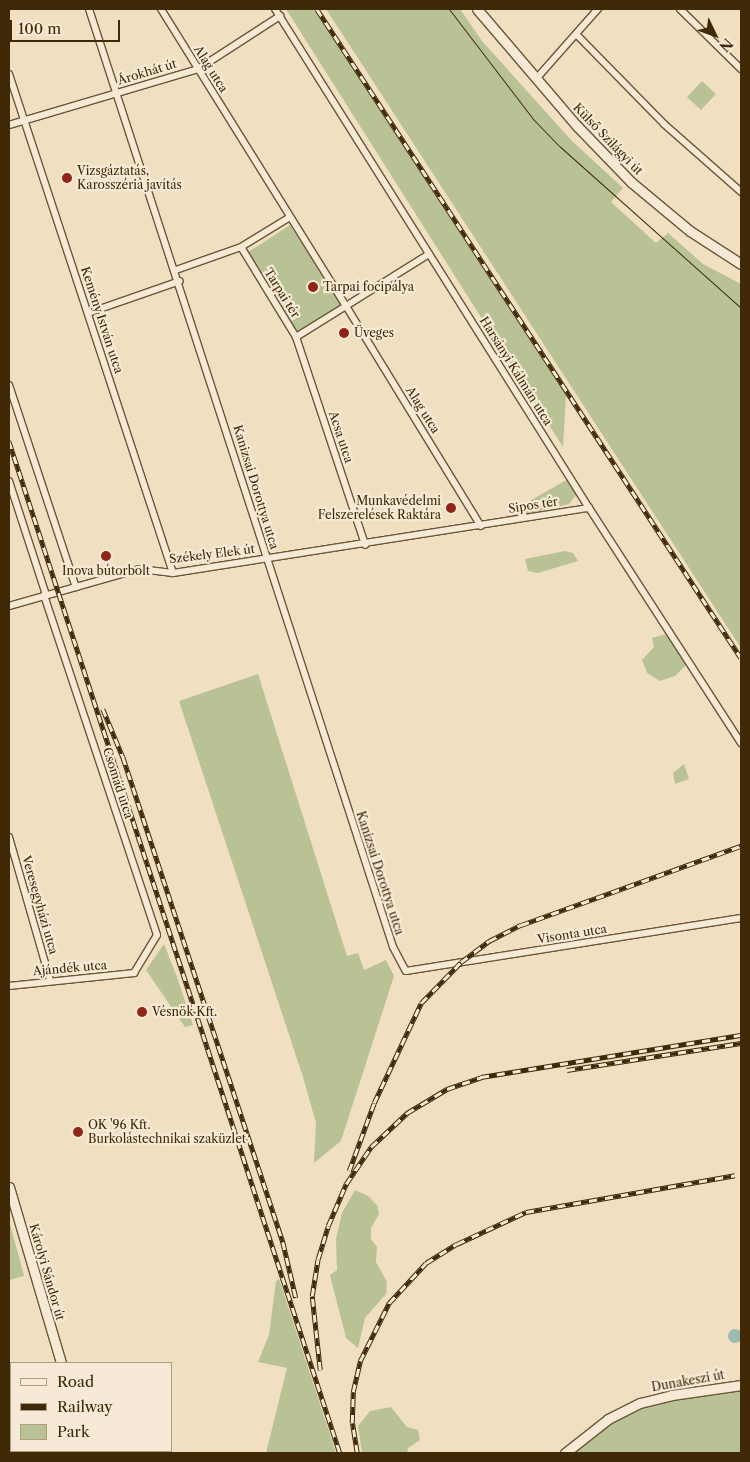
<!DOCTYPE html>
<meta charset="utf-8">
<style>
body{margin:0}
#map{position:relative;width:750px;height:1462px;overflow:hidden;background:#f1dfc1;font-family:"Libre Caslon Text",serif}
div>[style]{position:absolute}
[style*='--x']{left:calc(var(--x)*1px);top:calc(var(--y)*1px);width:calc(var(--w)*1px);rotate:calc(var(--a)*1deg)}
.green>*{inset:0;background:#b8c294;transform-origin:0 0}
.water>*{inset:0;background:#9bbdb0}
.round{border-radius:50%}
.roads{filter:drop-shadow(1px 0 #6c5635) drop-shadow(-1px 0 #6c5635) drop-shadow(0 1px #6c5635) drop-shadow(0 -1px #6c5635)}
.street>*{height:6px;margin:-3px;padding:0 3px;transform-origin:3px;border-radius:3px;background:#f6ead7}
.secondary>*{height:9px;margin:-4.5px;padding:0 4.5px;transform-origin:4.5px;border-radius:4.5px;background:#f6ead7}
.tram>*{height:1px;margin:-0.5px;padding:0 0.5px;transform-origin:0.5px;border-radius:0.5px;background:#402906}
.rail>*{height:4.5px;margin-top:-2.25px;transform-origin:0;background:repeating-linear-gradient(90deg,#f6ead7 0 8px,#402906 0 16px);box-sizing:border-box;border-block:1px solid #402906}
.dots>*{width:14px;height:14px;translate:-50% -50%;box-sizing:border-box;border:2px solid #f6ead7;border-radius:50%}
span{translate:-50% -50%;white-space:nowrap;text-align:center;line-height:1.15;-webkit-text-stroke:4.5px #f6ead7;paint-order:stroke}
.street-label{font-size:12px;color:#402906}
.poi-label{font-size:12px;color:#402906}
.left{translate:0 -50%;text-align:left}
.right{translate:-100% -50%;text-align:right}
.frame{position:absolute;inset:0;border:10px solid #402906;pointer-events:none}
.legend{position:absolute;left:10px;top:1362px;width:162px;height:90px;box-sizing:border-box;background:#f6ead7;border:1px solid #ad9d83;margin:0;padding:6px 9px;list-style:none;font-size:15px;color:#402906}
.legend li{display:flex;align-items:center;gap:10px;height:25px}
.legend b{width:25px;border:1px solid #ad9d83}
.north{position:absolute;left:690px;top:10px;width:50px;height:50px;-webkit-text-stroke:4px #f6ead7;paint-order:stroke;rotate:132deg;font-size:14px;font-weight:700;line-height:20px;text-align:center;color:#402906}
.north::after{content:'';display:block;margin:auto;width:18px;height:22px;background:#402906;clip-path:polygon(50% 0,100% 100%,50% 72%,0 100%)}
.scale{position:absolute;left:10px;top:20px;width:110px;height:22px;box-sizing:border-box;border:2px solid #402906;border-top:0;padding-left:6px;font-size:15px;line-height:18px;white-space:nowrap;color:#402906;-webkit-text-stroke:4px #f6ead7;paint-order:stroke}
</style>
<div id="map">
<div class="green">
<i style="clip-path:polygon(286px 9px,314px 9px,566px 395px,563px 447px)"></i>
<i style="clip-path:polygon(326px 9px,460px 9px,482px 41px,572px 141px,623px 188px,611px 202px,656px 243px,668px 233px,703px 264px,741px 284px,741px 648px)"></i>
<i style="left:702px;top:81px;width:19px;height:22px;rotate:43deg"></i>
<i style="left:290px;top:225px;width:95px;height:52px;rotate:57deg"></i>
<i style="clip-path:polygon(568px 479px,577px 494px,569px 504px,509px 518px,507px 514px)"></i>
<i style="clip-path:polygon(565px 551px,573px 553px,578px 561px,538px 573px,528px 571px,525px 559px)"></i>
<i style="clip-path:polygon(666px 634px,687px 664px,675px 676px,660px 681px,647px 673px,642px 660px,654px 647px,652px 638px)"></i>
<i style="clip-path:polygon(258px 674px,347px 956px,358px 953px,364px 970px,386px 960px,394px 976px,341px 1141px,314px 1163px,316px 1123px,303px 1077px,179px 701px)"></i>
<i style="clip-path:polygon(684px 764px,689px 779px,675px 784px,673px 773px)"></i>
<i style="clip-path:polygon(164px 944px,177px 977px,193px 1025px,185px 1027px,146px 970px)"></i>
<i style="clip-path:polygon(355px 1190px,368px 1196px,377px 1205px,379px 1214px,371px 1228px,371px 1239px,377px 1247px,376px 1262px,387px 1282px,386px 1294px,365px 1318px,358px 1348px,346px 1338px,330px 1275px,337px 1270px,336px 1239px,342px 1213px)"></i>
<i style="clip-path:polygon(9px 1220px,24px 1276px,9px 1280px)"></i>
<i style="clip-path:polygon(279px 1279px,336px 1453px,266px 1453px,287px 1368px,258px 1362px,269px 1335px,276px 1281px)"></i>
<i style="clip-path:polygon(741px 1390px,741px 1453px,572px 1453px,610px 1424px,644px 1408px,675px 1398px)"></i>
<i style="clip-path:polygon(391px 1407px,407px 1427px,418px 1430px,420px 1440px,408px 1448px,407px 1453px,362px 1453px,358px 1426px,370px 1411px)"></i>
</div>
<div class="water">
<i class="round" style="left:728px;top:1329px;width:14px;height:14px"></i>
</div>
<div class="roads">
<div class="street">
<i style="--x:89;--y:9;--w:986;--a:72.04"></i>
<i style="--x:393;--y:947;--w:27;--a:62"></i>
<i style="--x:406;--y:971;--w:339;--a:-9"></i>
<i style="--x:161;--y:9;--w:350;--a:58.1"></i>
<i style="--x:346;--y:306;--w:59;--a:148.2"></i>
<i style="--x:296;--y:337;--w:105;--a:-121.4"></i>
<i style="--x:241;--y:247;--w:57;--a:-31.5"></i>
<i style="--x:275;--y:9;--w:590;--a:57.82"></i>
<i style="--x:589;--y:508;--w:280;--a:57.1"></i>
<i style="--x:680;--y:9;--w:86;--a:44.5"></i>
<i style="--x:576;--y:34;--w:126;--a:45.6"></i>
<i style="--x:664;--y:124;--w:103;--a:41.4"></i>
<i style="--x:9;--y:74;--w:525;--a:71.81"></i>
<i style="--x:536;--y:79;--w:94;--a:-48.5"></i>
<i style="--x:9;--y:125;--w:197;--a:-16.5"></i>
<i style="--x:198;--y:69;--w:98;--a:-32.9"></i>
<i style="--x:429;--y:254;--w:98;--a:147.9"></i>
<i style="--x:346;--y:306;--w:258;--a:58.5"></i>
<i style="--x:176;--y:270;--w:69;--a:-19.5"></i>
<i style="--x:88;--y:313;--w:97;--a:-19.2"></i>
<i style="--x:296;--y:337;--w:219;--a:71.6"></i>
<i style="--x:9;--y:385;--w:213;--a:71.7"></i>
<i style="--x:9;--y:481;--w:120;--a:72"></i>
<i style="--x:9;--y:606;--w:136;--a:-15.8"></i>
<i style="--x:140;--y:569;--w:33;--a:7"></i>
<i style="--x:173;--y:573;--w:421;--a:-8.9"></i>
<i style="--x:9;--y:837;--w:149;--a:74"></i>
<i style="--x:9;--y:986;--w:126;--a:-5.9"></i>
<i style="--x:134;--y:973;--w:44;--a:-58.8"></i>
<i style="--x:157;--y:935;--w:358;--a:-108.4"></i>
</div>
<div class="secondary">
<i style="--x:477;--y:9;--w:154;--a:49.5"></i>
<i style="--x:577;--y:126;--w:78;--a:46"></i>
<i style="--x:631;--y:182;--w:77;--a:39.7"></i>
<i style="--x:690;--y:231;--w:61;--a:32.9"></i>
<i style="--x:9;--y:1187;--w:184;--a:73.5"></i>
<i style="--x:9;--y:1431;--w:2;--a:0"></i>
<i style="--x:88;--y:1451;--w:2;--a:90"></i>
<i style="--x:565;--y:1453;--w:55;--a:-38.3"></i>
<i style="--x:608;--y:1419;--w:36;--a:-27"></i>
<i style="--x:640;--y:1403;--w:33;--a:-14"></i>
<i style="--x:672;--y:1395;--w:70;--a:-8.2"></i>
</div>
</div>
<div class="tram">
<i style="--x:449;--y:9;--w:140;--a:52.6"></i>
<i style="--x:534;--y:120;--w:33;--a:46"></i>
<i style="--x:557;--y:144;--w:246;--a:41.7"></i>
</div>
<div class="rail">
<i style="--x:317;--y:9;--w:775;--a:56.84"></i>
<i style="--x:9;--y:441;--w:1065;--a:71.89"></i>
<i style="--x:103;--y:709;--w:52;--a:67.4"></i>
<i style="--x:123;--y:757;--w:511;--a:71.74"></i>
<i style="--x:283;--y:1242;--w:57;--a:76.9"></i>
<i style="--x:567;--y:1070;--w:176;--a:-8.8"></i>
<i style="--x:349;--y:1171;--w:72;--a:-69.8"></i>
<i style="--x:374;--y:1103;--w:110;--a:-64.8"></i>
<i style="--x:421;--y:1003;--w:57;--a:-45.7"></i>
<i style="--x:461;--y:962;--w:35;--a:-37"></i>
<i style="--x:489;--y:941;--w:36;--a:-27"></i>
<i style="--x:521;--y:925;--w:234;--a:-19.8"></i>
<i style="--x:320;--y:1370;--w:74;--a:-96.2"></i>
<i style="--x:312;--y:1296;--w:37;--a:-81"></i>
<i style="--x:318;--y:1259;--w:34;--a:-73"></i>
<i style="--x:328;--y:1226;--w:46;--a:-66.8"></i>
<i style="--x:346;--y:1184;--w:45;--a:-56"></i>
<i style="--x:371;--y:1147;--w:50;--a:-43.4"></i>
<i style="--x:407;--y:1113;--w:47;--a:-31"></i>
<i style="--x:447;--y:1089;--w:36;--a:-19"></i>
<i style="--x:481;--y:1077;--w:263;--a:-9.2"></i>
<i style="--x:357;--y:1453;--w:30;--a:-99"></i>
<i style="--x:352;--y:1423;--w:31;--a:-88"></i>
<i style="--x:353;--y:1392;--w:32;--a:-77"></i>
<i style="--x:360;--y:1361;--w:65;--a:-63.4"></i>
<i style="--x:389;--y:1303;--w:54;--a:-47.2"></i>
<i style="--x:426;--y:1263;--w:36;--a:-32"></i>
<i style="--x:457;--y:1244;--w:76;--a:-24.9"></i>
<i style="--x:526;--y:1212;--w:212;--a:-10"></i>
</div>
<div class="dots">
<i style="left:67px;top:178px;background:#8f2418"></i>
<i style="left:313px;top:287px;background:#8f2418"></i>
<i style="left:344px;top:333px;background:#8f2418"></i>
<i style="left:451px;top:508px;background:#8f2418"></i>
<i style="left:106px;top:556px;background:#8f2418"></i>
<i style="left:142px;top:1012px;background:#8f2418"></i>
<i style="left:78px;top:1132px;background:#8f2418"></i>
</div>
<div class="street-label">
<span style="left:211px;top:69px;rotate:58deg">Alag utca</span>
<span style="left:147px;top:72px;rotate:-17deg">Árokhát út</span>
<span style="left:608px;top:139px;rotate:46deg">Külső Szilágyi út</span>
<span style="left:282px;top:293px;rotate:58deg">Tarpai tér</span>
<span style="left:102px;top:320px;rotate:72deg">Kemény István utca</span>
<span style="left:516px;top:371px;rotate:58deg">Harsányi Kálmán utca</span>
<span style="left:423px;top:410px;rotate:58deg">Alag utca</span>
<span style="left:341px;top:437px;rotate:72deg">Acsa utca</span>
<span style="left:256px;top:487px;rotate:73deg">Kanizsai Dorottya utca</span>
<span style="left:533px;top:505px;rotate:-9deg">Sipos tér</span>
<span style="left:212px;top:554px;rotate:-7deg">Székely Elek út</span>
<span style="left:118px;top:783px;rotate:72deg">Csomád utca</span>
<span style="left:380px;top:873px;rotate:72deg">Kanizsai Dorottya utca</span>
<span style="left:40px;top:905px;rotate:74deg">Veresegyházi utca</span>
<span style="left:572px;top:934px;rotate:-9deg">Visonta utca</span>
<span style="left:70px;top:968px;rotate:-5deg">Ajándék utca</span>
<span style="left:47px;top:1272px;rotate:74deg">Károlyi Sándor út</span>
<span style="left:688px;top:1381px;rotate:-10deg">Dunakeszi út</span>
</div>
<div class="poi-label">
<span class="left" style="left:77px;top:178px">Vizsgáztatás,<br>Karosszéria javítás</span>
<span class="left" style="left:323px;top:287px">Tarpai focipálya</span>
<span class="left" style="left:354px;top:333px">Üveges</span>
<span class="right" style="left:441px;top:508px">Munkavédelmi<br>Felszerelések Raktára</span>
<span style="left:106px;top:571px">Inova bútorbolt</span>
<span class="left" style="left:152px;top:1012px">Vésnök Kft.</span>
<span class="left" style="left:88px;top:1132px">OK '96 Kft.<br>Burkolástechnikai szaküzlet</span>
</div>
<div class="frame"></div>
<ul class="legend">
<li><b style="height:6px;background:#f6ead7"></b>Road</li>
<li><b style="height:6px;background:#402906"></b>Railway</li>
<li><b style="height:14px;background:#b8c294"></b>Park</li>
</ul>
<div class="north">N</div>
<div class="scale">100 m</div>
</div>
